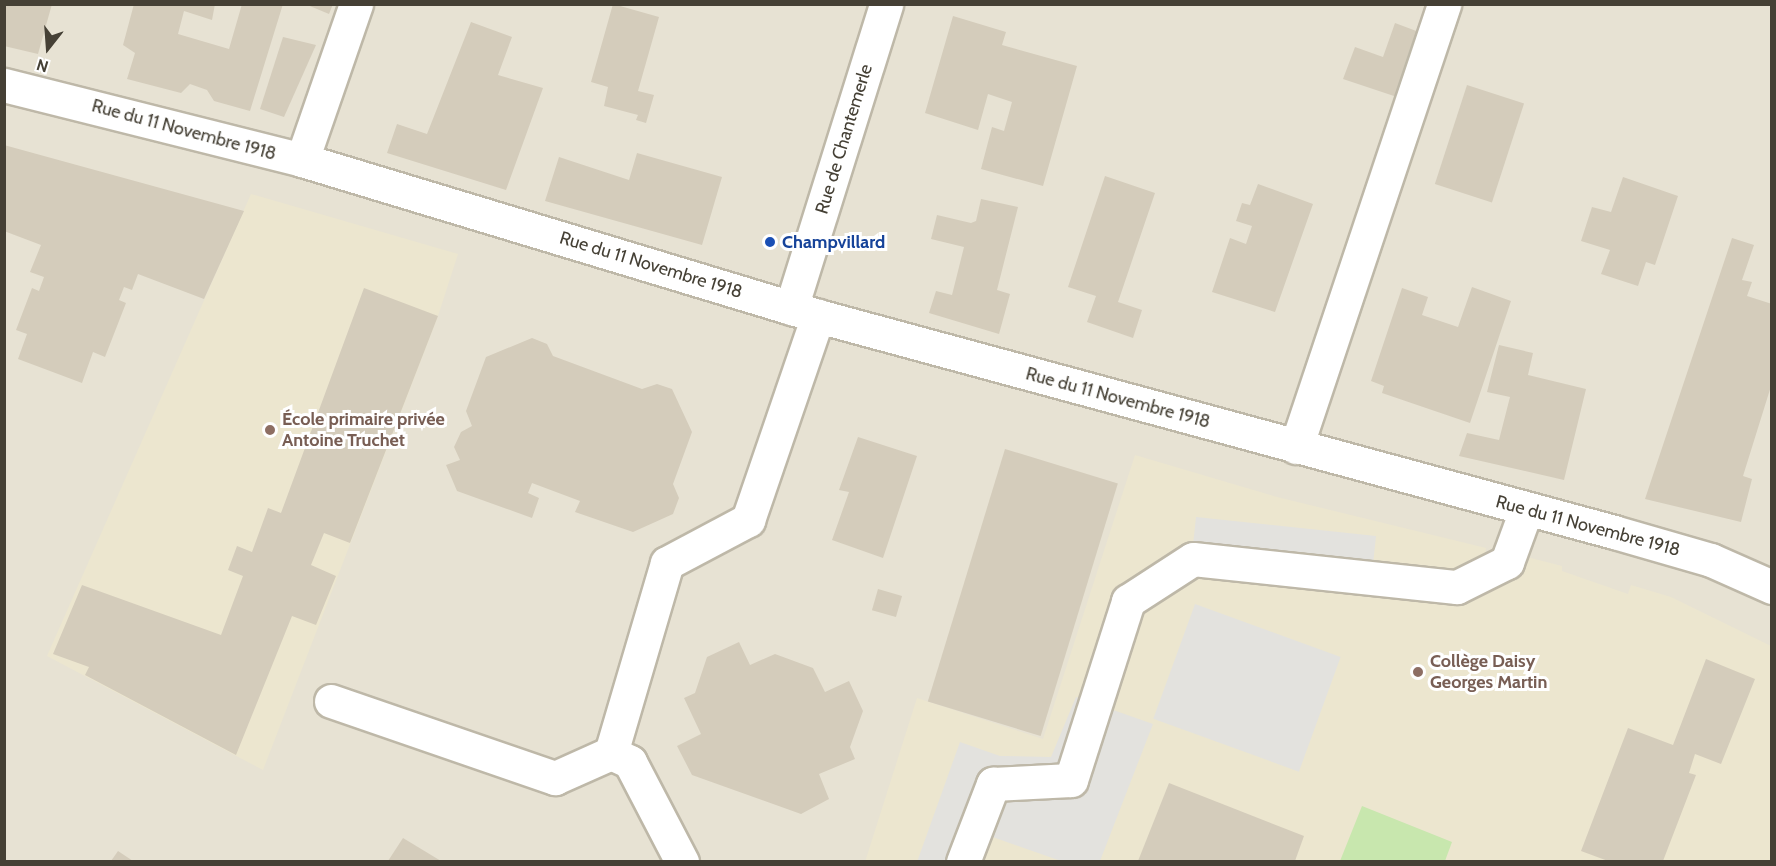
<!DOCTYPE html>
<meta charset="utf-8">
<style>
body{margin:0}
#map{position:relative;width:1776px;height:866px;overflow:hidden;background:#f3f0e5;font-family:Cabin,sans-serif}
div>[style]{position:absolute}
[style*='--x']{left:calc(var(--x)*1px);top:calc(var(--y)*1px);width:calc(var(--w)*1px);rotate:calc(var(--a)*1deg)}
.residential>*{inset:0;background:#e7e2d3;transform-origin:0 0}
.education>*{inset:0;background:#ece6cf}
.green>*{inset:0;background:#c8e7ae}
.parking>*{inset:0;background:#e3e2de;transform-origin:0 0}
.building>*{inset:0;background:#d4ccbb;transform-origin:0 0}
.roads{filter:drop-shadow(2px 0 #beb8a8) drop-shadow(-2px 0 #beb8a8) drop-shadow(0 2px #beb8a8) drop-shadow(0 -2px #beb8a8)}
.minor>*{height:33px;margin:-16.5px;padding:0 16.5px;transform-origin:16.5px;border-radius:16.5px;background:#fff}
.dots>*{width:16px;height:16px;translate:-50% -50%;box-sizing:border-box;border:3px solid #fff;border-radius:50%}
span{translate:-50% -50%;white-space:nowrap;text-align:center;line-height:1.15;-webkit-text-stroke:6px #fff;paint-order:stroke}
.street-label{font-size:18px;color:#454035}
.transit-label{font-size:18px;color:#164399;font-weight:700}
.left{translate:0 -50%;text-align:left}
.education-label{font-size:18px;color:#785e54;font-weight:700}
.frame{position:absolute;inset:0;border:6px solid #454035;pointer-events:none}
.north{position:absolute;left:18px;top:18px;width:60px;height:60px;-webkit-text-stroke:4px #fff;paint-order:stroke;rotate:197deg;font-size:16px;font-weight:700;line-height:24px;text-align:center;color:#454035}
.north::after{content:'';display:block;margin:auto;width:21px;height:27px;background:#454035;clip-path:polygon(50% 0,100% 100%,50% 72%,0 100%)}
</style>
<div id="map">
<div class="residential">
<i style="left:5px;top:5px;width:1766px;height:856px"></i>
</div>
<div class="education">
<i style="clip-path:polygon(251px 194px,458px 254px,438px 316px,263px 770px,47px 656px)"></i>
<i style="clip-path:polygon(1135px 455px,1277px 497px,1486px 548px,1485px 555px,1492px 557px,1524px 565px,1527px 557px,1562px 566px,1562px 571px,1628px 594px,1631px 585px,1671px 597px,1771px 646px,1771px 861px,865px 862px,917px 698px,1043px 739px)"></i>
</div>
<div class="green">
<i style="clip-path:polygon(1362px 806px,1452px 842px,1445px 861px,1340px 861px)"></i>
</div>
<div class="parking">
<i style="left:1196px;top:517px;width:181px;height:31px;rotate:6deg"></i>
<i style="left:1195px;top:604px;width:155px;height:122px;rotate:20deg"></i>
<i style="clip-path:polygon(1076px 697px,1153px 724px,1100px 861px,1061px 861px,987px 835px,977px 861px,917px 862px,960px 742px,1000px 756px,1051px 757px)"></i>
</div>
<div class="building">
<i style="clip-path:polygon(4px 4px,52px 4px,38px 54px,4px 46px)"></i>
<i style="clip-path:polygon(134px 4px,215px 4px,212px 20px,184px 11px,178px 34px,229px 49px,242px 4px,283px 4px,250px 111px,214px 101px,207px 90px,190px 84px,181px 93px,127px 79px,135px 53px,123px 45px)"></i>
<i style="clip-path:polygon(305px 4px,333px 4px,329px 14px)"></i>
<i style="clip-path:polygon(613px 4px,659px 17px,638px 91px,654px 95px,646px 123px,636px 120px,638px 115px,604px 106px,608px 87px,591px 82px)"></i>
<i style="clip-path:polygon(953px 16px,1006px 32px,1002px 45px,1077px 66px,1043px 186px,981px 169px,992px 127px,1004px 131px,1012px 102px,988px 94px,978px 130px,925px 113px)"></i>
<i style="clip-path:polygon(471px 22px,512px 37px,498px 75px,543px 88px,506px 190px,387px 153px,397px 124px,427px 134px)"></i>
<i style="clip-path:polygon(1395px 23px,1419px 32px,1397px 97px,1343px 79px,1355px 47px,1383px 57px)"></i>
<i style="clip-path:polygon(283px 37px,316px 45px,284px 117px,260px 109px)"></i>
<i style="left:1467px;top:85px;width:60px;height:104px;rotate:18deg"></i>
<i style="clip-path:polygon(4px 145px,244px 211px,204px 299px,138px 274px,132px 290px,124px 287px,119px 300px,126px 303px,105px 357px,93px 352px,82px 383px,18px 359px,27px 334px,16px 330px,32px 288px,39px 291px,44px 277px,30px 272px,41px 245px,4px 231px)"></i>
<i style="clip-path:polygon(637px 153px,722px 177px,702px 245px,545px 201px,559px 157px,629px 180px)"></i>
<i style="clip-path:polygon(1105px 176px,1155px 193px,1118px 302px,1142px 310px,1133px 338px,1087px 322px,1096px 296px,1068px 287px)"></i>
<i style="clip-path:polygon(1623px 177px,1678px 196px,1655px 265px,1646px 262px,1638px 286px,1601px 274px,1610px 250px,1581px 241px,1592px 207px,1611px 212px)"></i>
<i style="clip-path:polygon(1258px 184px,1313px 204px,1275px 312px,1212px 292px,1230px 238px,1246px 244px,1252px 226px,1236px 221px,1242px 203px,1250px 205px)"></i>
<i style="clip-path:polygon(981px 199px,1018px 207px,997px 290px,1010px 294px,999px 334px,929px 313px,936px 291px,952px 295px,964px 247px,931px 239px,937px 215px,971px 223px,976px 221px)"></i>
<i style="clip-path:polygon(1732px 238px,1754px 245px,1742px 280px,1752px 282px,1747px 296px,1772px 304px,1772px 383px,1743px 476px,1752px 479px,1741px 522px,1645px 499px)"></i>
<i style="clip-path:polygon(1472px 287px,1511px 301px,1470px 423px,1382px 393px,1384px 386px,1371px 381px,1402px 288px,1428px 297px,1422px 315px,1458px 327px)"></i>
<i style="clip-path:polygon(364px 288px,438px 316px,350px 543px,324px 533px,311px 565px,336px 576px,316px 625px,292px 616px,236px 755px,85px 675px,89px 667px,53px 654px,82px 585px,221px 635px,243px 576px,228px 570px,237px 546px,252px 552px,268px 508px,281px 513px)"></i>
<i style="clip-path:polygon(532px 338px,547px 344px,553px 356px,642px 389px,657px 384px,672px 389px,692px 432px,673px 484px,679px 498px,673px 514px,633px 532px,575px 512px,580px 501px,532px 483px,528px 493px,539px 498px,532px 518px,457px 491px,446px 465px,460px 460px,454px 447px,461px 432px,472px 426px,466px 411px,486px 357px)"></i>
<i style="clip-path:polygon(1499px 345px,1533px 353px,1528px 375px,1586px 389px,1564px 480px,1459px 456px,1467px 433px,1499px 440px,1510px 397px,1487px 392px)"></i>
<i style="clip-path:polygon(858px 437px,917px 456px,883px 558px,832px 540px,849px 492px,839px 490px)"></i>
<i style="left:1005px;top:449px;width:118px;height:264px;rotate:17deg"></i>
<i style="left:878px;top:589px;width:25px;height:22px;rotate:16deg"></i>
<i style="clip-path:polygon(739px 642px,750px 665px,775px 654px,813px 668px,825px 692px,849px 681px,863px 711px,850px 747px,855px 759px,819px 774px,829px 799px,801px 814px,692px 775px,677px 746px,701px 734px,684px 698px,695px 693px,707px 657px)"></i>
<i style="clip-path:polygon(1706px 659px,1755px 679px,1721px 764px,1695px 754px,1689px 773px,1696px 775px,1663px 861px,1608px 861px,1581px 851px,1628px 728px,1673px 745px)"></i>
<i style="clip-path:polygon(1169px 783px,1304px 836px,1295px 861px,1138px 861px)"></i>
<i style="clip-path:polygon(403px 838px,441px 861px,388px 861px)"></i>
<i style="clip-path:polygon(118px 851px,133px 861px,111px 861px)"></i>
</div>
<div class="roads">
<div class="minor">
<i style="--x:4;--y:85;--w:307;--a:14.1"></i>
<i style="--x:302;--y:160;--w:539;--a:16.82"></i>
<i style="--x:818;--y:316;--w:825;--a:15.18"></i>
<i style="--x:1614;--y:532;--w:101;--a:16.1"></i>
<i style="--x:1711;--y:560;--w:67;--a:23.9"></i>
<i style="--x:302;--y:160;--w:165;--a:-70.9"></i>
<i style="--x:791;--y:308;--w:318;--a:-72.6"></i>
<i style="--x:1296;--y:447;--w:467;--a:-71.5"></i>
<i style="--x:331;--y:701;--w:237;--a:19"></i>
<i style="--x:555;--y:778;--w:61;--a:-24.1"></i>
<i style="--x:611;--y:753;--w:198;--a:-73.6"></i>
<i style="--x:667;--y:563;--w:92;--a:-28"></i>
<i style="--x:748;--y:520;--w:216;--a:-71.1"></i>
<i style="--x:611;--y:753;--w:21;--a:25"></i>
<i style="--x:630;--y:762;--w:113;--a:62.5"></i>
<i style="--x:963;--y:862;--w:84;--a:-69"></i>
<i style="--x:993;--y:784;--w:78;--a:-2.9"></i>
<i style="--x:1071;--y:780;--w:188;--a:-72.3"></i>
<i style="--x:1128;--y:601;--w:77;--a:-32.9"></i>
<i style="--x:1193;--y:559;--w:265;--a:6.1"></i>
<i style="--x:1457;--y:587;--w:56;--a:-26.6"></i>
<i style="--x:1507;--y:562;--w:55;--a:-69.9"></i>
</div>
</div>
<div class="dots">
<i style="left:770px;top:242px;background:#1a4fb4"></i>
<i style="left:270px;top:430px;background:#8d6e63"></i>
<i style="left:1418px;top:672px;background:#8d6e63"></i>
</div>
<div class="street-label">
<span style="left:184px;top:130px;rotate:15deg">Rue du 11 Novembre 1918</span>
<span style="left:844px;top:139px;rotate:-73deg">Rue de Chantemerle</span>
<span style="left:651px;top:265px;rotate:17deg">Rue du 11 Novembre 1918</span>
<span style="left:1118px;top:398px;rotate:15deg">Rue du 11 Novembre 1918</span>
<span style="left:1588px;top:526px;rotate:15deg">Rue du 11 Novembre 1918</span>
</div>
<div class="transit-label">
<span class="left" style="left:782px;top:242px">Champvillard</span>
</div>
<div class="education-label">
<span class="left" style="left:282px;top:430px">École primaire privée<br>Antoine Truchet</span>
<span class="left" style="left:1430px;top:672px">Collège Daisy<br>Georges Martin</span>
</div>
<div class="frame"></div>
<div class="north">N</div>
</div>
